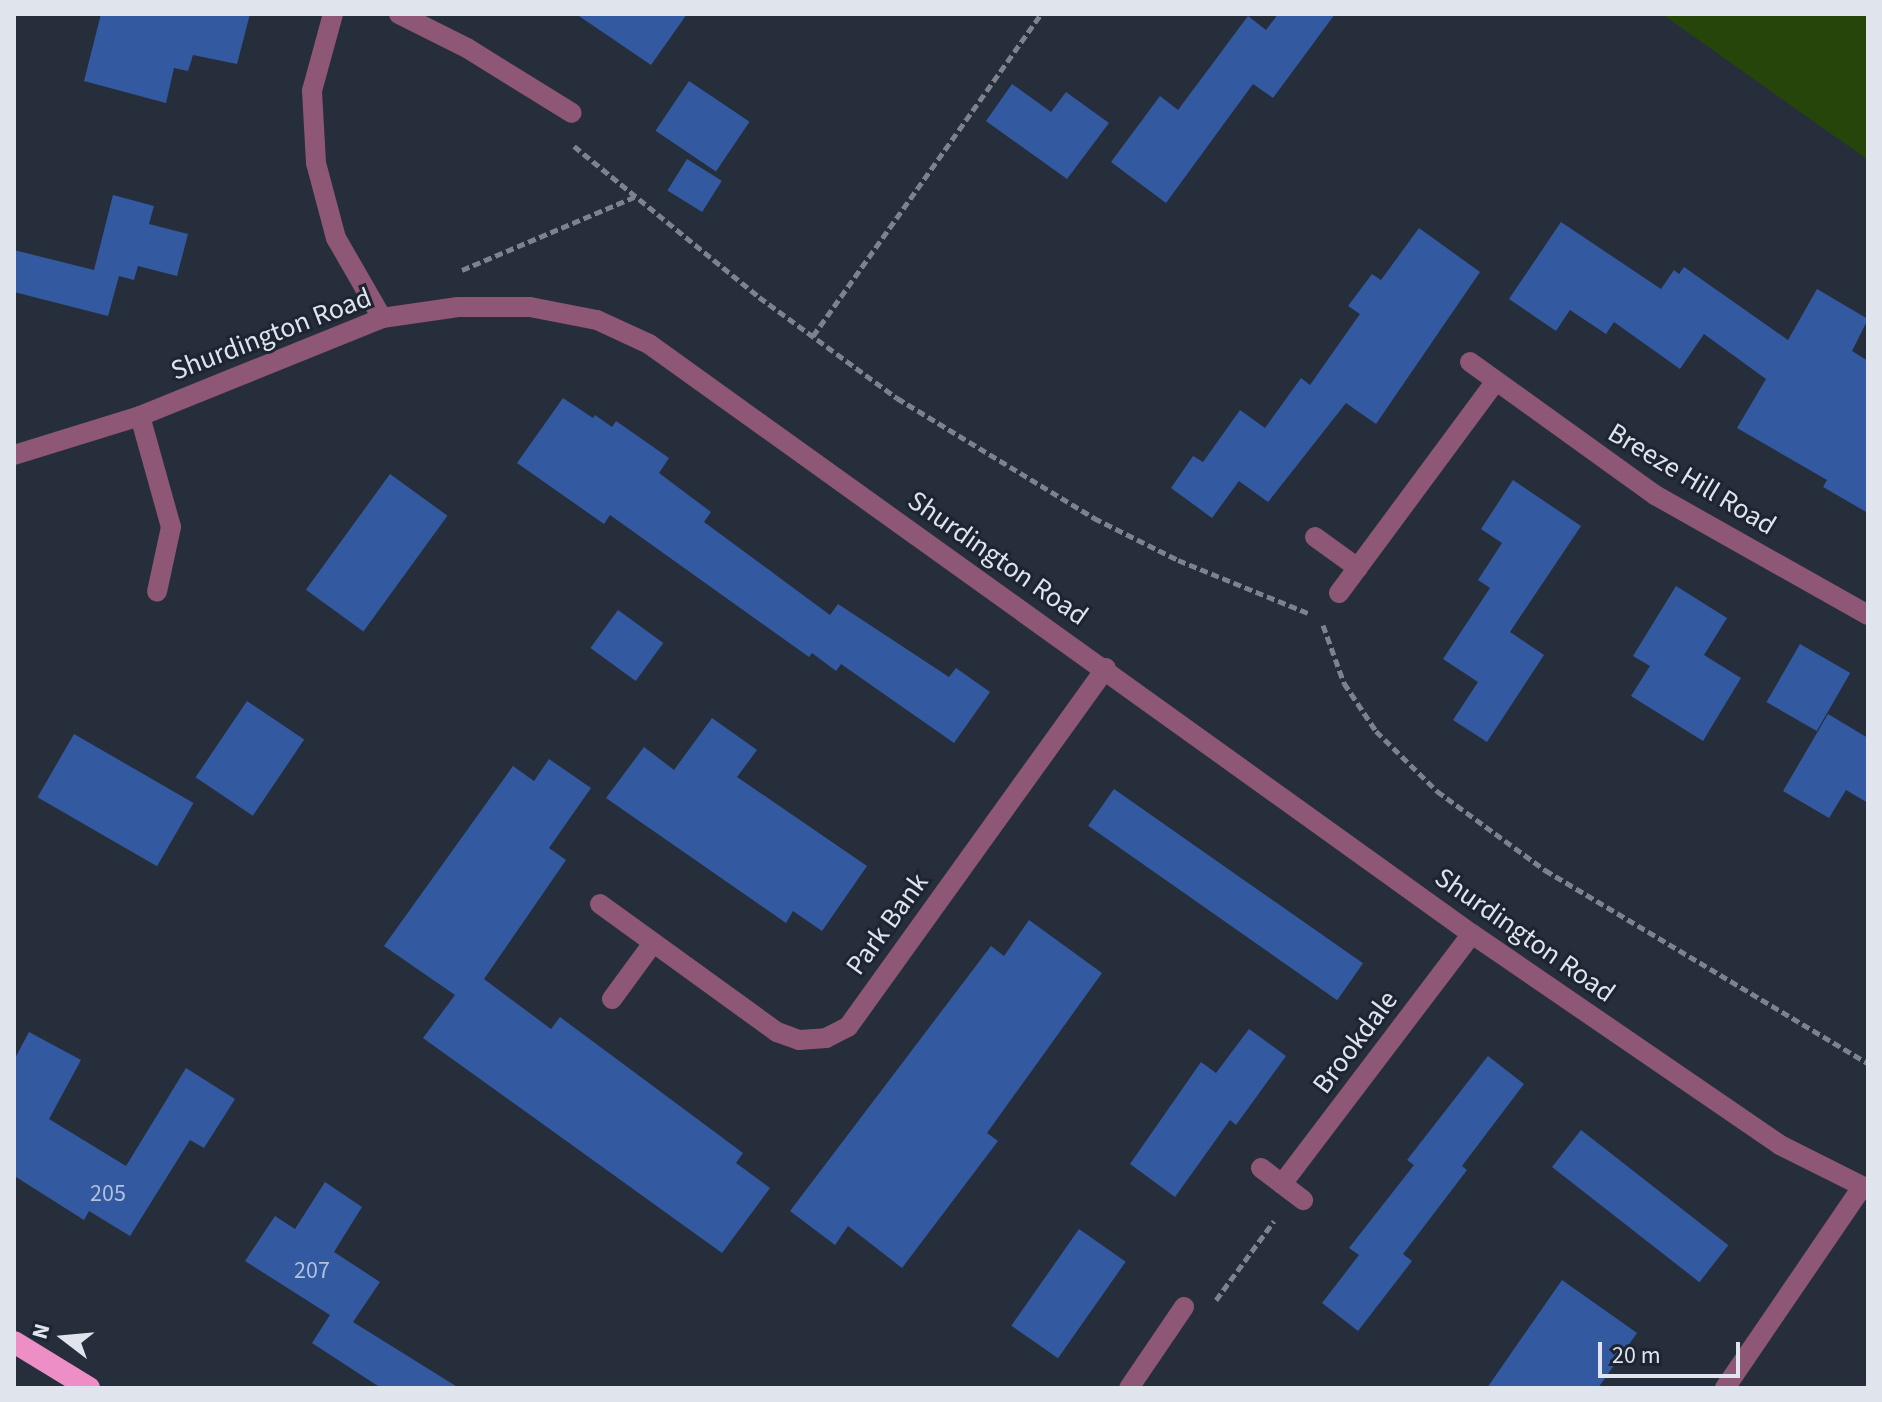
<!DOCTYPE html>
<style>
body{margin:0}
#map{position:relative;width:1882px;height:1402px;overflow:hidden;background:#262e3c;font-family:"Source Sans 3",sans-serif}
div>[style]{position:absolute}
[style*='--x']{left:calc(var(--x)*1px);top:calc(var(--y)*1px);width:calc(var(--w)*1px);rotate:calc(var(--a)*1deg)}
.green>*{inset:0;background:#25450b}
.building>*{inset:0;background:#3359a0;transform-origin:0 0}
.path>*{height:5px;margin-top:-2.5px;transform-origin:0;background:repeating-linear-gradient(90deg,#7c838e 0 8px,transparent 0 12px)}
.minor>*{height:20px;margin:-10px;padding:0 10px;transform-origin:10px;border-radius:10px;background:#8d5775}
.trunk>*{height:22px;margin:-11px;padding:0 11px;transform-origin:11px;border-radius:11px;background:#ee8ec6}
span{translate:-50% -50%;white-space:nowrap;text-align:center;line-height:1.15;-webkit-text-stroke:6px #1d2432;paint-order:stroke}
.number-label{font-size:24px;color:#b4c1da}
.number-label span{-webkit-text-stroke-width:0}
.street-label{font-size:28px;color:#dfe4ed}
.frame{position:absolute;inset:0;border:16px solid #dfe4ed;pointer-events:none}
.north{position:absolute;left:24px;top:1298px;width:80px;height:80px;-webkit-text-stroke:6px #1d2432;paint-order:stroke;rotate:286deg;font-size:22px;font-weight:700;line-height:32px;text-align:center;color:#dfe4ed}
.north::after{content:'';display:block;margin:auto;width:28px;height:36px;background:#dfe4ed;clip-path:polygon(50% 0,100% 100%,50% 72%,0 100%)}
.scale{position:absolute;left:1598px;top:1342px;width:142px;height:36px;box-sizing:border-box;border:4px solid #dfe4ed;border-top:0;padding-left:10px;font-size:24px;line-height:28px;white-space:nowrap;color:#dfe4ed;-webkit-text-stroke:6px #1d2432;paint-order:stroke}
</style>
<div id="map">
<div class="green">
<i style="clip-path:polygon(1662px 14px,1868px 14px,1868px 160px)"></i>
</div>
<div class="building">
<i style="clip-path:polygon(101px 14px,250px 14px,237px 64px,193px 55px,188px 71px,174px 68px,166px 103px,84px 81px)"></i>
<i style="clip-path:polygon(576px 14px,687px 14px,651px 65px)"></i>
<i style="clip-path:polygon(1278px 14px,1335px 14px,1273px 98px,1253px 84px,1166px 203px,1111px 162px,1160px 96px,1178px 110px,1248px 16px,1266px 30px)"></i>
<i style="left:689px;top:81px;width:73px;height:60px;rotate:34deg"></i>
<i style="clip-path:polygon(1012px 84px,1051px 112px,1066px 92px,1109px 123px,1067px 179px,986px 121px)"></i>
<i style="left:687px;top:159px;width:41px;height:37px;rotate:32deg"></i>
<i style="clip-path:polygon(113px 195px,154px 206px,149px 224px,188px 234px,177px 276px,138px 266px,134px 280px,119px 276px,108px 316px,14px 292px,14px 250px,94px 270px)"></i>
<i style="clip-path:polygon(1561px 222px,1661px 289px,1674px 270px,1679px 274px,1684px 267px,1788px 340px,1817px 289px,1868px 319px,1852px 351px,1868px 361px,1868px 513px,1823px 487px,1827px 480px,1737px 428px,1766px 379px,1704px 334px,1680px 369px,1614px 322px,1606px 334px,1570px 310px,1556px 331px,1509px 299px)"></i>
<i style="clip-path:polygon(1419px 228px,1480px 272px,1376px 424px,1346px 403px,1268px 502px,1239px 481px,1212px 518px,1171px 488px,1193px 456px,1203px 462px,1240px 410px,1265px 428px,1301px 378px,1310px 385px,1360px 314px,1348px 306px,1372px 274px,1381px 280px)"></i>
<i style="clip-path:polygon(563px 398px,593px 418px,595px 415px,612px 427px,616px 421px,669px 458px,659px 473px,711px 512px,704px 522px,830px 615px,838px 604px,949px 677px,956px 668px,990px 692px,954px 743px,841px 664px,836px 671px,812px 653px,809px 657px,610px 515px,604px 524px,517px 463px)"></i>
<i style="left:390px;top:474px;width:71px;height:143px;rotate:36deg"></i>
<i style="clip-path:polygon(1513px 480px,1581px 526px,1510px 632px,1544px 655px,1487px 742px,1453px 720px,1478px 682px,1443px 659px,1490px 588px,1478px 580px,1502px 543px,1481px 529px)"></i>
<i style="clip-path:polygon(1676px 586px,1727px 618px,1704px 655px,1741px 678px,1703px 741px,1631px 696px,1650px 666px,1633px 656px)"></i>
<i style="left:618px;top:610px;width:56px;height:47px;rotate:36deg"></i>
<i style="left:1800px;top:644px;width:58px;height:67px;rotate:30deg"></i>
<i style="left:247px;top:701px;width:69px;height:92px;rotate:34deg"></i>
<i style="clip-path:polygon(1828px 714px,1868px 738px,1868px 803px,1846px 790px,1829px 818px,1783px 791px)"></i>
<i style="clip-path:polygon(712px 718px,757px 750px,737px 777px,867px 866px,822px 931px,793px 911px,786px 923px,606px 798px,644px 747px,674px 770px)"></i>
<i style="left:74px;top:734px;width:138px;height:73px;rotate:30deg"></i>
<i style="clip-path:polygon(549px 759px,591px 788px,549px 848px,566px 860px,484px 979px,551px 1029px,560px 1017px,743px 1153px,736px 1163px,770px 1188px,722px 1253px,423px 1038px,455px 995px,384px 946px,513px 766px,534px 781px)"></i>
<i style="left:1114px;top:789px;width:304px;height:45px;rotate:35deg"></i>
<i style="clip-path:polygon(1029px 920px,1102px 973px,987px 1133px,998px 1141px,902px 1268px,848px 1226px,835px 1245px,790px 1211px,991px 946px,1004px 956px)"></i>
<i style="clip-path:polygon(1249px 1029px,1286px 1056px,1236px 1125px,1230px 1120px,1175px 1197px,1130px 1164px,1201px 1062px,1216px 1073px)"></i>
<i style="clip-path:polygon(29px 1032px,81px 1060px,49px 1119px,126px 1166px,186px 1068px,235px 1099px,204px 1148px,190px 1140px,130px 1236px,89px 1211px,84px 1220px,16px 1177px,14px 1182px,14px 1060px)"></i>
<i style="clip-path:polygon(1488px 1056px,1524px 1084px,1462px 1166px,1467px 1170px,1403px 1254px,1412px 1261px,1358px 1331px,1322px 1303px,1359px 1255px,1349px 1248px,1414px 1165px,1407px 1160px)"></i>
<i style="left:1581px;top:1130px;width:187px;height:47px;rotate:38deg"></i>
<i style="clip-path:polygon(325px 1182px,362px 1207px,334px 1252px,380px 1282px,353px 1322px,459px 1388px,381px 1388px,312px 1343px,330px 1315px,245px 1261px,275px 1216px,295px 1229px)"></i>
<i style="left:1079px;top:1229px;width:57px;height:118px;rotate:35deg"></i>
<i style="clip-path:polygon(1562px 1280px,1637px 1333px,1598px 1388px,1487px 1388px)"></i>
</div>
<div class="path">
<i style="--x:574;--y:146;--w:239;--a:39.2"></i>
<i style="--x:759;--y:297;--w:171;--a:36.2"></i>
<i style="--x:897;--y:398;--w:231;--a:31.3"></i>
<i style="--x:1094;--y:518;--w:94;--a:26.6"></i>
<i style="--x:1178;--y:560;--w:143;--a:22.2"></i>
<i style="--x:462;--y:270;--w:187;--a:-23"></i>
<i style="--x:813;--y:336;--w:395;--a:-54.7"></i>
<i style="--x:1323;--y:625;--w:62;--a:70.1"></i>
<i style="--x:1344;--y:683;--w:58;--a:56.3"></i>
<i style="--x:1376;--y:731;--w:86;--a:44.5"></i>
<i style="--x:1437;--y:791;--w:134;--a:36.2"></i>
<i style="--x:1545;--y:870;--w:376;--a:30.9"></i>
<i style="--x:1216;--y:1300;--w:98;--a:-53.7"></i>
</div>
<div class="minor">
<i style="--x:333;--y:14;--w:80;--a:105.3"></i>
<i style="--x:312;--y:91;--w:72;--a:86.8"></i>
<i style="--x:316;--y:163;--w:78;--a:75.1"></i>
<i style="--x:336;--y:238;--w:92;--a:60.1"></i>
<i style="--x:399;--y:14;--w:76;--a:26.6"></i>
<i style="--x:467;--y:48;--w:123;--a:31.8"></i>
<i style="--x:1470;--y:362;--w:228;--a:35.7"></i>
<i style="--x:1655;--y:495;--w:244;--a:29.4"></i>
<i style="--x:140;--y:416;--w:115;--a:74.4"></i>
<i style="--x:171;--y:527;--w:66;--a:102.2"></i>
<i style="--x:14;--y:455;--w:132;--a:-17.2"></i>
<i style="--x:140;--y:416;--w:261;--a:-22"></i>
<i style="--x:382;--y:318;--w:77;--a:-8.2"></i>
<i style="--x:458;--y:307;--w:72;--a:0"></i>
<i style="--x:530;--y:307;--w:68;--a:11"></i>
<i style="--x:597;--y:320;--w:57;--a:24.8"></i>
<i style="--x:649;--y:344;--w:1013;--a:35.64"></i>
<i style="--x:1472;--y:934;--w:373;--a:34.4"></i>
<i style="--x:1780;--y:1145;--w:98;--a:26.6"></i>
<i style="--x:1315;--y:537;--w:53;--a:35.8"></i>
<i style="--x:1339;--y:593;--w:262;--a:-53.5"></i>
<i style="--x:600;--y:904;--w:218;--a:35.9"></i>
<i style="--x:777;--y:1032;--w:23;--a:20"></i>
<i style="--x:799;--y:1040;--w:27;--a:-4"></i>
<i style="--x:826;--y:1038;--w:25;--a:-27"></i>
<i style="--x:848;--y:1027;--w:442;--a:-54.3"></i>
<i style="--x:612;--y:999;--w:69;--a:-53.8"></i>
<i style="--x:1261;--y:1168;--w:53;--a:37.3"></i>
<i style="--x:1282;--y:1184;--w:314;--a:-52.8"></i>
<i style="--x:1129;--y:1388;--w:98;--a:-55.8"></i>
<i style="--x:1725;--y:1388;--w:243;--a:-55.7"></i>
</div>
<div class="trunk">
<i style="--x:14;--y:1342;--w:88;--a:31.5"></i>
</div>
<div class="number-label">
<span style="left:108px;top:1194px">205</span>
<span style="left:312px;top:1271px">207</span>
</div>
<div class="street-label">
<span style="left:271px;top:334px;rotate:-21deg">Shurdington Road</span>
<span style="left:1692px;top:479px;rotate:31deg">Breeze Hill Road</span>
<span style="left:998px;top:558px;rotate:35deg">Shurdington Road</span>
<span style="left:887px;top:924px;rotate:-54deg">Park Bank</span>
<span style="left:1525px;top:935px;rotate:35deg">Shurdington Road</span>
<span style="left:1355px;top:1042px;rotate:-53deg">Brookdale</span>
</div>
<div class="frame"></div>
<div class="north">N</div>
<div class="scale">20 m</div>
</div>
